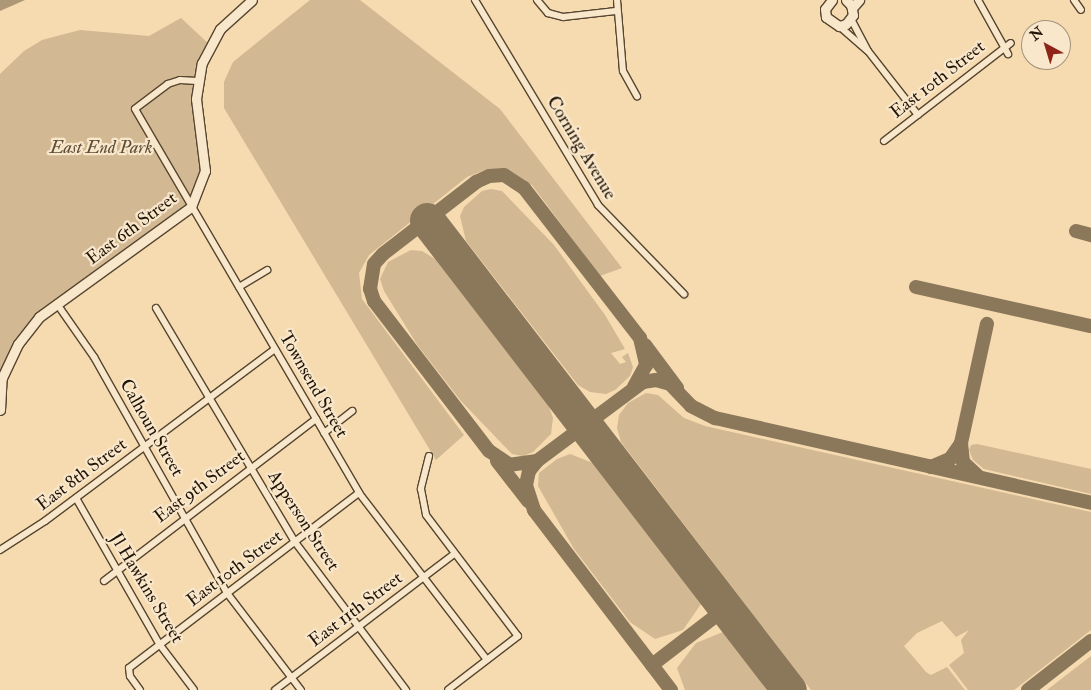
<!DOCTYPE html>
<style>
body{margin:0}
#map{position:relative;width:1091px;height:690px;overflow:hidden;background:#f6dab0;font-family:"IM FELL Double Pica",serif}
div>[style]{position:absolute}
[style*='--x']{left:calc(var(--x)*1px);top:calc(var(--y)*1px);width:calc(var(--w)*1px);rotate:calc(var(--a)*1deg)}
.green>*{inset:0;background:#d2b893}
.water>*{inset:0;background:#ad9776}
.taxiway>*{height:14px;margin:-7px;padding:0 7px;transform-origin:7px;border-radius:7px;background:#8b775a}
.runway>*{height:35px;margin:-17.5px;padding:0 17.5px;transform-origin:17.5px;border-radius:17.5px;background:#8b775a}
.roads{filter:drop-shadow(1px 0 #56462f) drop-shadow(-1px 0 #56462f) drop-shadow(0 1px #56462f) drop-shadow(0 -1px #56462f)}
.street>*{height:6px;margin:-3px;padding:0 3px;transform-origin:3px;border-radius:3px;background:#f9e7cc}
.secondary>*{height:9px;margin:-4.5px;padding:0 4.5px;transform-origin:4.5px;border-radius:4.5px;background:#f9e7cc}
span{translate:-50% -50%;white-space:nowrap;text-align:center;line-height:1.15;-webkit-text-stroke:4.5px #f9e7cc;paint-order:stroke}
.street-label{font-size:18px;color:#201404}
.park-label{font-size:18px;color:#5e4d36;font-style:italic}
.north{position:absolute;left:1021px;top:20px;width:50px;height:50px;box-sizing:border-box;background:#f9e7cc;border:1px solid #a2937c;border-radius:50%;rotate:321deg;font-size:14px;font-weight:700;line-height:20px;text-align:center;color:#201404}
.north::after{content:'';display:block;margin:auto;width:18px;height:22px;background:#8f2418;clip-path:polygon(50% 0,100% 100%,50% 72%,0 100%)}
</style>
<div id="map">
<div class="green">
<i style="clip-path:polygon(310px 0,360px 0,500px 109px,622px 268px,600px 276px,532px 185px,506px 169px,487px 169px,467px 177px,369px 255px,359px 273px,362px 299px,464px 435px,436px 460px,224px 108px,224px 82px,233px 62px)"></i>
<i style="clip-path:polygon(181px 18px,210px 45px,197px 81px,205px 171px,191px 207px,31px 328px,0 376px,0 74px,24px 51px,42px 40px,80px 30px,149px 36px)"></i>
<i style="clip-path:polygon(491px 189px,502px 191px,554px 245px,605px 315px,625px 349px,611px 353px,620px 364px,626px 362px,622px 357px,628px 353px,633px 367px,630px 376px,615px 390px,606px 394px,590px 392px,578px 385px,466px 241px,460px 216px,464px 207px,482px 191px)"></i>
<i style="clip-path:polygon(411px 250px,422px 251px,435px 259px,548px 404px,553px 418px,551px 434px,533px 452px,523px 456px,512px 454px,461px 401px,418px 346px,384px 291px,380px 279px,388px 262px)"></i>
<i style="clip-path:polygon(646px 393px,658px 395px,684px 418px,705px 426px,1091px 512px,1091px 630px,1014px 690px,968px 690px,949px 665px,964px 653px,961px 640px,969px 630px,956px 637px,942px 621px,917px 633px,904px 646px,926px 672px,931px 675px,947px 667px,965px 690px,811px 690px,621px 442px,617px 428px,619px 415px,628px 403px)"></i>
<i style="clip-path:polygon(977px 444px,1091px 469px,1091px 494px,984px 469px,973px 460px,969px 450px,971px 445px)"></i>
<i style="clip-path:polygon(570px 454px,593px 463px,701px 604px,683px 630px,655px 639px,630px 622px,574px 549px,538px 486px,539px 473px,557px 459px)"></i>
<i style="clip-path:polygon(723px 632px,767px 690px,685px 690px,677px 668px,696px 643px)"></i>
<i style="clip-path:polygon(1091px 656px,1091px 690px,1047px 690px)"></i>
</div>
<div class="water">
<i style="clip-path:polygon(0 0,25px 0,0 11px)"></i>
</div>
<div class="taxiway">
<i style="--x:1076;--y:231;--w:16;--a:15"></i>
<i style="--x:916;--y:287;--w:179;--a:12.6"></i>
<i style="--x:645;--y:345;--w:54;--a:53.3"></i>
<i style="--x:961;--y:443;--w:19;--a:84"></i>
<i style="--x:963;--y:462;--w:22;--a:43"></i>
<i style="--x:497;--y:461;--w:51;--a:52.2"></i>
<i style="--x:537;--y:461;--w:27;--a:172"></i>
<i style="--x:510;--y:465;--w:25;--a:-146"></i>
<i style="--x:489;--y:451;--w:189;--a:-127.5"></i>
<i style="--x:374;--y:301;--w:13;--a:-108"></i>
<i style="--x:370;--y:289;--w:25;--a:-81"></i>
<i style="--x:374;--y:264;--w:13;--a:-48"></i>
<i style="--x:383;--y:254;--w:118;--a:-37.7"></i>
<i style="--x:476;--y:182;--w:14;--a:-25"></i>
<i style="--x:489;--y:176;--w:15;--a:-4"></i>
<i style="--x:504;--y:175;--w:24;--a:33"></i>
<i style="--x:524;--y:188;--w:190;--a:52.3"></i>
<i style="--x:640;--y:338;--w:28;--a:77"></i>
<i style="--x:646;--y:365;--w:25;--a:119"></i>
<i style="--x:931;--y:467;--w:21;--a:-23"></i>
<i style="--x:950;--y:459;--w:19;--a:-55"></i>
<i style="--x:961;--y:443;--w:122;--a:-77.7"></i>
<i style="--x:652;--y:665;--w:93;--a:-37.6"></i>
<i style="--x:671;--y:690;--w:226;--a:-127.3"></i>
<i style="--x:534;--y:510;--w:26;--a:-108"></i>
<i style="--x:526;--y:485;--w:14;--a:-78"></i>
<i style="--x:529;--y:471;--w:13;--a:-51"></i>
<i style="--x:537;--y:461;--w:132;--a:-36.7"></i>
<i style="--x:643;--y:382;--w:13;--a:-9"></i>
<i style="--x:656;--y:380;--w:15;--a:16"></i>
<i style="--x:670;--y:384;--w:30;--a:46"></i>
<i style="--x:691;--y:406;--w:27;--a:27"></i>
<i style="--x:715;--y:418;--w:385;--a:12.7"></i>
<i style="--x:1028;--y:690;--w:80;--a:-37.9"></i>
</div>
<div class="runway">
<i style="--x:427;--y:220;--w:593;--a:52.4"></i>
</div>
<div class="roads">
<div class="street">
<i style="--x:475;--y:0;--w:239;--a:59"></i>
<i style="--x:598;--y:205;--w:124;--a:46"></i>
<i style="--x:537;--y:0;--w:17;--a:50"></i>
<i style="--x:548;--y:13;--w:16;--a:15"></i>
<i style="--x:563;--y:17;--w:53;--a:-6.5"></i>
<i style="--x:617;--y:0;--w:71;--a:85.2"></i>
<i style="--x:623;--y:71;--w:29;--a:61"></i>
<i style="--x:978;--y:0;--w:62;--a:60.9"></i>
<i style="--x:1074;--y:0;--w:12;--a:55"></i>
<i style="--x:851;--y:19;--w:36;--a:62"></i>
<i style="--x:839;--y:26;--w:38;--a:41"></i>
<i style="--x:868;--y:51;--w:81;--a:52"></i>
<i style="--x:197;--y:81;--w:17;--a:-177"></i>
<i style="--x:180;--y:80;--w:13;--a:162"></i>
<i style="--x:168;--y:84;--w:41;--a:142.9"></i>
<i style="--x:135;--y:109;--w:445;--a:59.7"></i>
<i style="--x:359;--y:493;--w:210;--a:52.5"></i>
<i style="--x:884;--y:141;--w:160;--a:-37.7"></i>
<i style="--x:239;--y:287;--w:33;--a:-31"></i>
<i style="--x:57;--y:304;--w:65;--a:55.1"></i>
<i style="--x:94;--y:357;--w:271;--a:60.6"></i>
<i style="--x:227;--y:593;--w:122;--a:52.7"></i>
<i style="--x:156;--y:308;--w:272;--a:59.3"></i>
<i style="--x:295;--y:542;--w:185;--a:53.1"></i>
<i style="--x:324;--y:433;--w:36;--a:-38"></i>
<i style="--x:429;--y:456;--w:34;--a:104"></i>
<i style="--x:421;--y:489;--w:26;--a:79"></i>
<i style="--x:426;--y:515;--w:152;--a:52.8"></i>
<i style="--x:518;--y:636;--w:88;--a:142.4"></i>
<i style="--x:76;--y:498;--w:169;--a:60.3"></i>
<i style="--x:160;--y:645;--w:56;--a:52.9"></i>
<i style="--x:0;--y:550;--w:54;--a:-32.8"></i>
<i style="--x:45;--y:521;--w:287;--a:-36.8"></i>
<i style="--x:104;--y:581;--w:267;--a:-37.4"></i>
<i style="--x:140;--y:690;--w:17;--a:-126"></i>
<i style="--x:130;--y:676;--w:8;--a:-97"></i>
<i style="--x:129;--y:668;--w:289;--a:-37.3"></i>
<i style="--x:275;--y:690;--w:225;--a:-37.2"></i>
</div>
<div class="secondary">
<i style="--x:832;--y:0;--w:11;--a:128"></i>
<i style="--x:825;--y:9;--w:8;--a:83"></i>
<i style="--x:826;--y:17;--w:16;--a:35"></i>
<i style="--x:839;--y:26;--w:7;--a:-16"></i>
<i style="--x:846;--y:24;--w:11;--a:-52"></i>
<i style="--x:853;--y:15;--w:10;--a:-101"></i>
<i style="--x:851;--y:5;--w:7;--a:-135"></i>
<i style="--x:852;--y:8;--w:11;--a:-49"></i>
<i style="--x:0;--y:382;--w:42;--a:-64.7"></i>
<i style="--x:18;--y:344;--w:34;--a:-52"></i>
<i style="--x:39;--y:317;--w:188;--a:-35.9"></i>
<i style="--x:191;--y:207;--w:39;--a:-69"></i>
<i style="--x:205;--y:171;--w:73;--a:-97.1"></i>
<i style="--x:196;--y:99;--w:36;--a:-81"></i>
<i style="--x:202;--y:63;--w:38;--a:-62"></i>
<i style="--x:220;--y:29;--w:43;--a:-42.2"></i>
<i style="--x:0;--y:410;--w:33;--a:-87"></i>
</div>
</div>
<div class="street-label">
<span style="left:938px;top:80px;rotate:-38deg">East 10th Street</span>
<span style="left:581px;top:148px;rotate:59deg">Corning Avenue</span>
<span style="left:132px;top:229px;rotate:-37deg">East 6th Street</span>
<span style="left:313px;top:385px;rotate:60deg">Townsend Street</span>
<span style="left:151px;top:428px;rotate:60deg">Calhoun Street</span>
<span style="left:82px;top:475px;rotate:-37deg">East 8th Street</span>
<span style="left:200px;top:487px;rotate:-37deg">East 9th Street</span>
<span style="left:303px;top:521px;rotate:57deg">Apperson Street</span>
<span style="left:235px;top:569px;rotate:-37deg">East 10th Street</span>
<span style="left:146px;top:588px;rotate:59deg">Jl Hawkins Street</span>
<span style="left:356px;top:610px;rotate:-37deg">East 11th Street</span>
</div>
<div class="park-label">
<span style="left:101px;top:148px">East End Park</span>
</div>
<div class="north">N</div>
</div>
